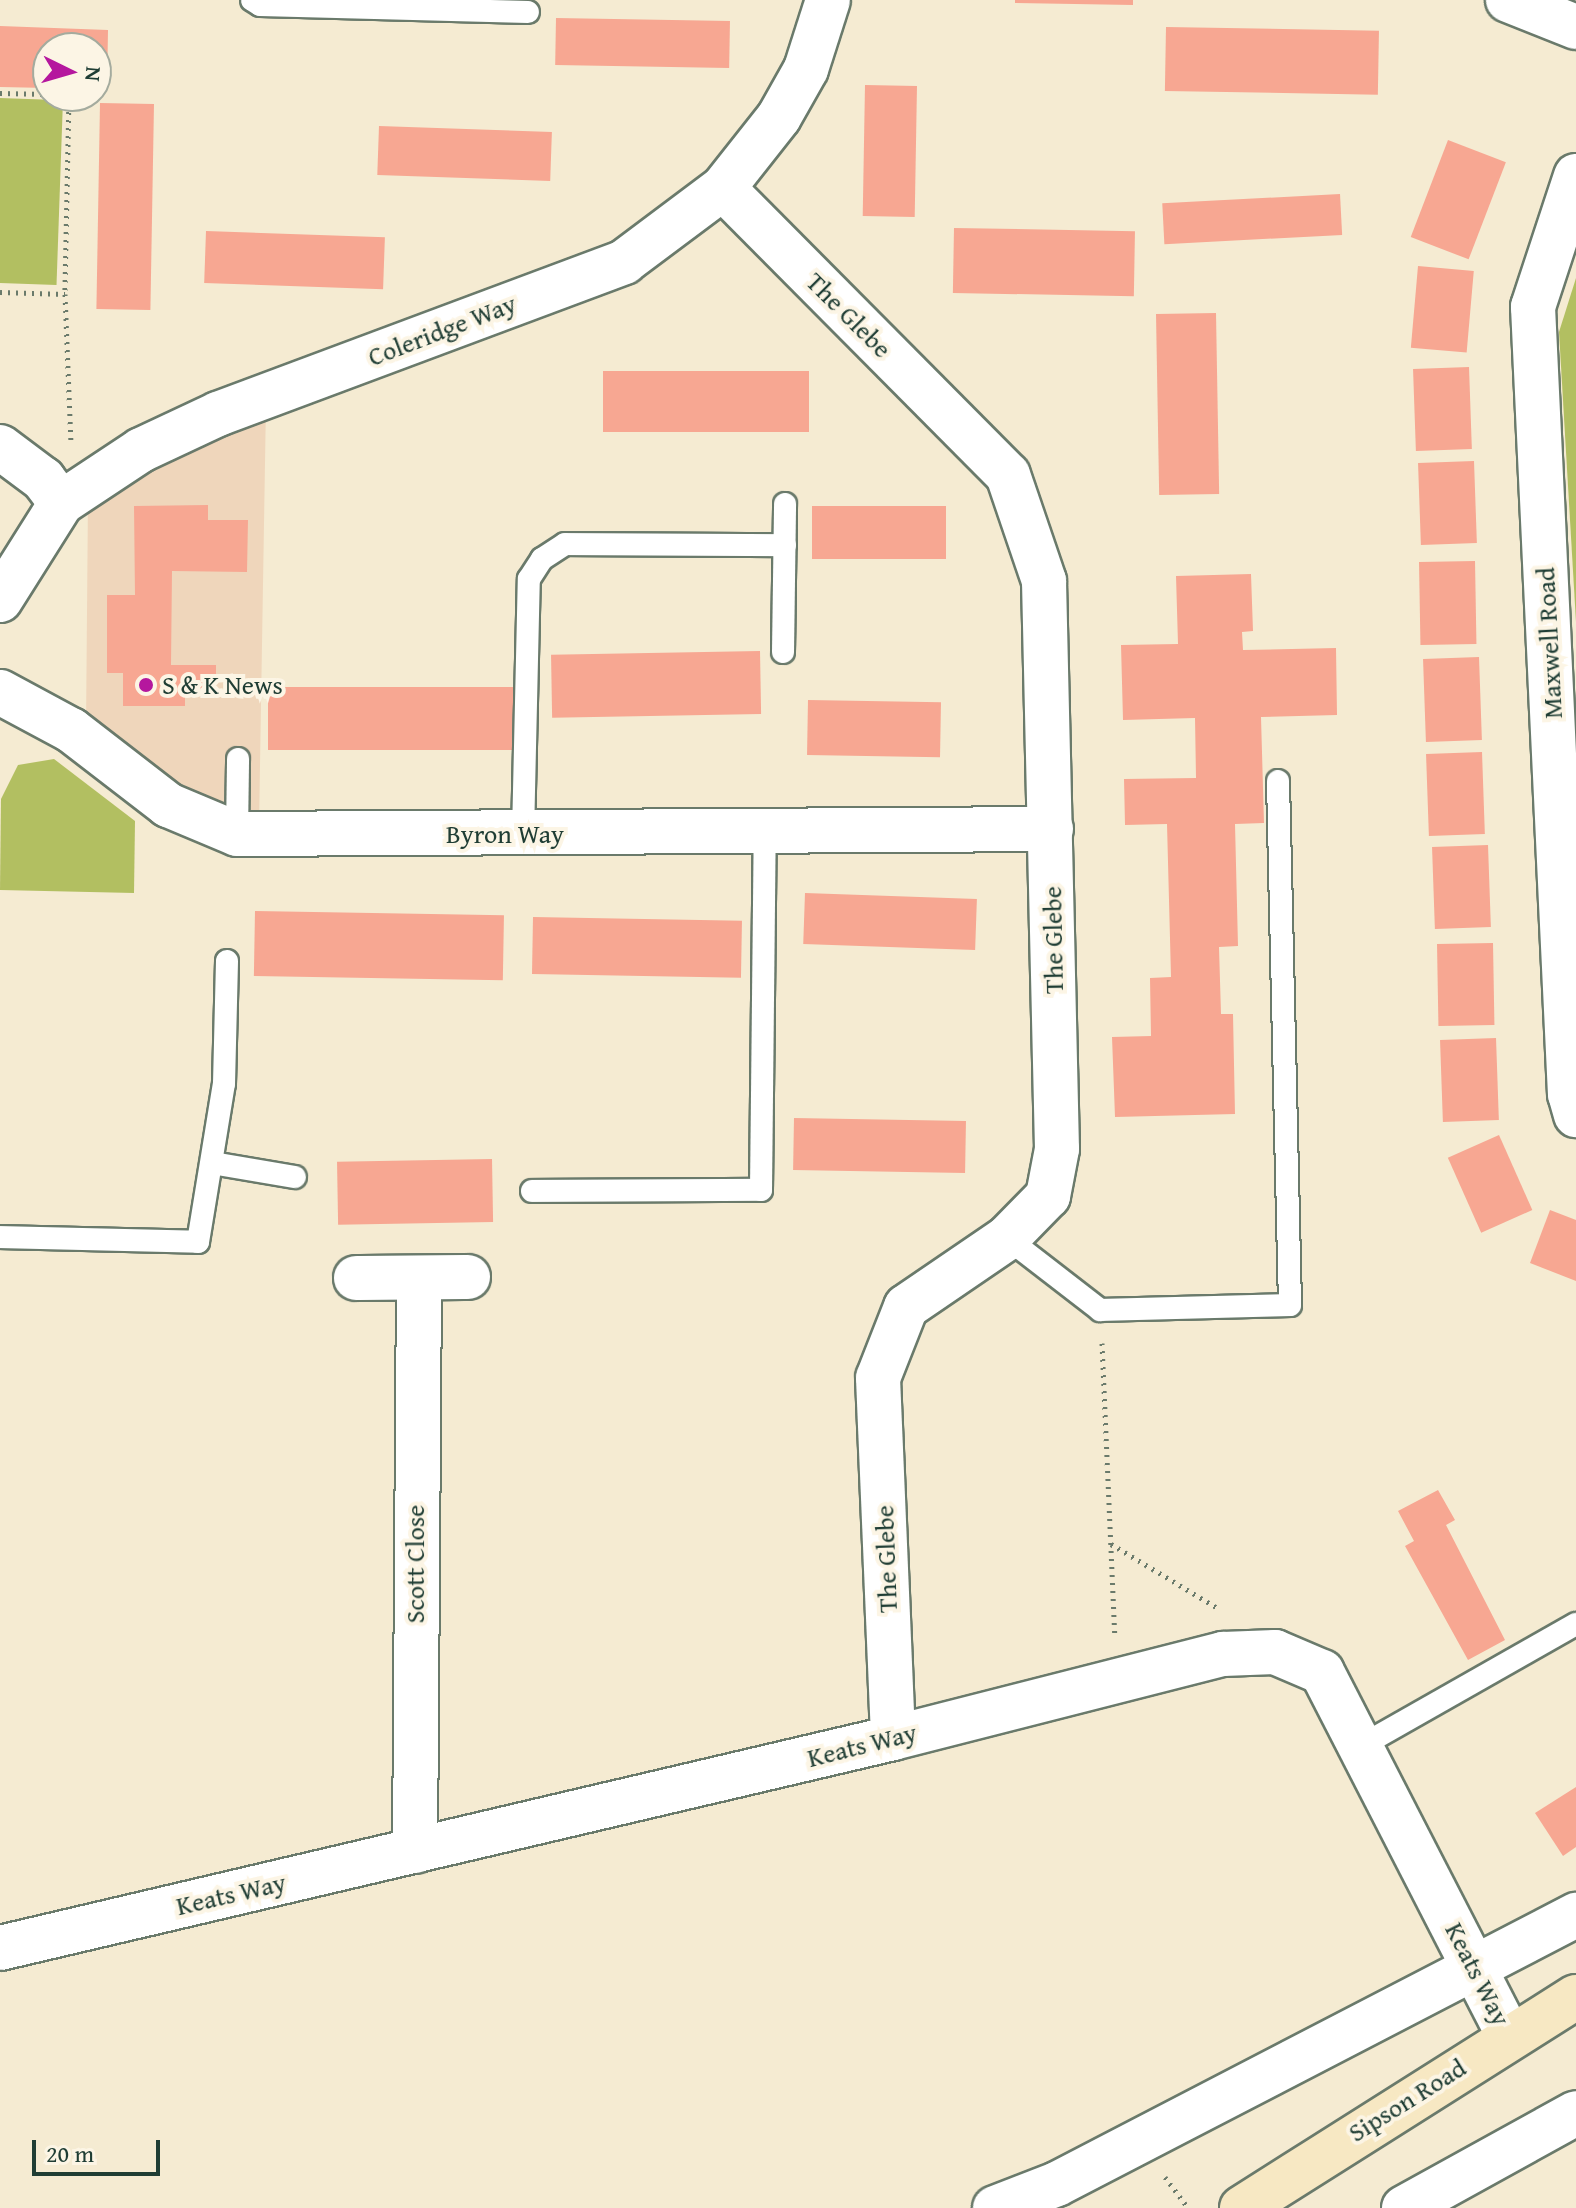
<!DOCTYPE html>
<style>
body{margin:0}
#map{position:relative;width:1576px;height:2208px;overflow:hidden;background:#f5ebd2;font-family:"Gentium Book Plus",serif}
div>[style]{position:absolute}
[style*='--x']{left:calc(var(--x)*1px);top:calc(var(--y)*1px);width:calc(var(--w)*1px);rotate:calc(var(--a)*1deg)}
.built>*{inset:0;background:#efd6bb}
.green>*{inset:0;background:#b2bf61;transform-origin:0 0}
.building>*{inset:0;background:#f7a792;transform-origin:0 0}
.path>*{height:5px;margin-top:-2.5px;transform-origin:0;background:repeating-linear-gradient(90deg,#6a7a6b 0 2px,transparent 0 8px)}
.roads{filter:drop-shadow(2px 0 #6a7a6b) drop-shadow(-2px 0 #6a7a6b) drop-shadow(0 2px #6a7a6b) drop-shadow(0 -2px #6a7a6b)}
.lane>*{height:22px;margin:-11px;padding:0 11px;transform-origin:11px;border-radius:11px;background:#fff}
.street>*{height:44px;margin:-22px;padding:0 22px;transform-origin:22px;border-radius:22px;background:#fff}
.secondary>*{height:44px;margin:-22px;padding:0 22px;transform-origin:22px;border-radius:22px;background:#f7e8c3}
.dots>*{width:22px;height:22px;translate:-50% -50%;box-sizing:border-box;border:4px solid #fcf5e5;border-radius:50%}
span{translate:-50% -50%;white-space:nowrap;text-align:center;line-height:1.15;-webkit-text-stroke:8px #fcf5e5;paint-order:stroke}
.street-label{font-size:26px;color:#1f3d34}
.poi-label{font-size:26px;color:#1f3d34}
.left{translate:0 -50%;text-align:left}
.north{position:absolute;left:32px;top:32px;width:80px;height:80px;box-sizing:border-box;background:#fcf5e5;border:2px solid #a4ab9e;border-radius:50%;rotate:95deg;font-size:22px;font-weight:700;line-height:32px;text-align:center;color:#1f3d34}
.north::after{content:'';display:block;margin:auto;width:28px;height:36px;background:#b5179e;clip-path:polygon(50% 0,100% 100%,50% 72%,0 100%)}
.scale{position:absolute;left:32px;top:2140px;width:128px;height:36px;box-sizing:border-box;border:4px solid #1f3d34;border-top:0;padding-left:10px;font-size:24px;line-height:28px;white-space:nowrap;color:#1f3d34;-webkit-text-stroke:6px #fcf5e5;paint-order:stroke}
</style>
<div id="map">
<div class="built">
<i style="clip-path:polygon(266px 403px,259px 826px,237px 825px,86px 728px,88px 497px)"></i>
</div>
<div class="green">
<i style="left:0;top:98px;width:63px;height:185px;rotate:2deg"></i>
<i style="clip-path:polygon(1576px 278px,1576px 622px,1559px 332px)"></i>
<i style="clip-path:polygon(54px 759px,135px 821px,134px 893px,0 890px,1px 799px,18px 765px)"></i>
</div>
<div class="building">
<i style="clip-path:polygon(1015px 0,1133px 0,1133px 5px,1015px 3px)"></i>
<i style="left:556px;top:18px;width:174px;height:47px;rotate:1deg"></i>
<i style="clip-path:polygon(0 26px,108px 30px,107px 90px,96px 90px,96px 48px,48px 48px,48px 88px,0 87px)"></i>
<i style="left:1166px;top:27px;width:213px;height:64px;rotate:1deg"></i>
<i style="left:865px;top:85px;width:52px;height:131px;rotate:1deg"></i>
<i style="left:100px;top:103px;width:54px;height:206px;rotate:1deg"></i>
<i style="left:379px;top:126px;width:173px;height:49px;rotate:2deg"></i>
<i style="left:1448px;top:140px;width:62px;height:104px;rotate:21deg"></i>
<i style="left:1340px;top:194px;width:41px;height:178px;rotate:87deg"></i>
<i style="left:954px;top:228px;width:181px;height:65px;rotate:1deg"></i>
<i style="left:206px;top:231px;width:179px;height:52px;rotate:2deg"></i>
<i style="left:1418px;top:266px;width:56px;height:82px;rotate:5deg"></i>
<i style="left:1216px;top:313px;width:181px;height:60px;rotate:89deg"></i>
<i style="left:1469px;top:367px;width:82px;height:56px;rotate:88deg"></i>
<i style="left:603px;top:371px;width:206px;height:61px"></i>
<i style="left:1474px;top:461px;width:82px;height:56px;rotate:88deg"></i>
<i style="clip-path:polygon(208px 505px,208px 520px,248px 520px,247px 572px,172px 571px,171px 665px,216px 665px,216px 693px,185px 693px,185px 706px,123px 706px,123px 673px,107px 673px,107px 595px,135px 595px,134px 506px)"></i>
<i style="left:812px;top:506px;width:134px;height:53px"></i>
<i style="left:1475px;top:561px;width:83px;height:56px;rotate:89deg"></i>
<i style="clip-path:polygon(1251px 574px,1253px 631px,1242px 632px,1243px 650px,1336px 648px,1337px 715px,1261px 717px,1264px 823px,1235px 824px,1238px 946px,1219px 947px,1221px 1014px,1233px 1014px,1235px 1114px,1115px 1117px,1112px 1037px,1151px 1036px,1150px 978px,1171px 977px,1167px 824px,1125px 825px,1124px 779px,1196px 778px,1195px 718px,1123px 720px,1121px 645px,1178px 644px,1176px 576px)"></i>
<i style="left:760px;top:651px;width:63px;height:209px;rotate:89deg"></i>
<i style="left:1479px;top:657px;width:83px;height:56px;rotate:88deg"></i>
<i style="left:268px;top:687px;width:246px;height:63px"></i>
<i style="left:808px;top:700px;width:133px;height:55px;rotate:1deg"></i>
<i style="left:1482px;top:752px;width:82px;height:56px;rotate:88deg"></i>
<i style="left:1488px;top:845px;width:82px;height:56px;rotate:88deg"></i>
<i style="left:805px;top:893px;width:172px;height:51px;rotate:2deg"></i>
<i style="left:255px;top:911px;width:249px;height:65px;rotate:1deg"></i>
<i style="left:533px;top:917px;width:209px;height:57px;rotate:1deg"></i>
<i style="left:1493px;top:943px;width:82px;height:56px;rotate:89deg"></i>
<i style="left:1496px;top:1038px;width:82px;height:56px;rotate:88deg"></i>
<i style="left:794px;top:1118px;width:172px;height:52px;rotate:1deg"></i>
<i style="left:1499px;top:1135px;width:82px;height:56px;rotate:66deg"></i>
<i style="left:492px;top:1159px;width:63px;height:155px;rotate:89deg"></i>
<i style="clip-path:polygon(1550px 1210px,1576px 1220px,1576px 1281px,1530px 1263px)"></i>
<i style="clip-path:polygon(1438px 1490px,1455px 1520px,1446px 1525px,1505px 1640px,1468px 1660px,1405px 1546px,1414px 1541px,1398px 1511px)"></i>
<i style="clip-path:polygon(1576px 1787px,1576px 1847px,1563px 1856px,1535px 1813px)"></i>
</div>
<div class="path">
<i style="--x:0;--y:93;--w:48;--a:1.2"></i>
<i style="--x:69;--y:96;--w:198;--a:91.2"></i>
<i style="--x:65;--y:294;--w:149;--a:87.7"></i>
<i style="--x:0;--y:292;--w:65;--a:1.8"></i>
<i style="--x:1102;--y:1343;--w:294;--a:87.5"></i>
<i style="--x:1111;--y:1544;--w:126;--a:31"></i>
<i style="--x:1165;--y:2177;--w:39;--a:53"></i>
</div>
<div class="roads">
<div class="lane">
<i style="--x:252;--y:0;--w:9;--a:32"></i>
<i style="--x:260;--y:5;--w:268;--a:1.5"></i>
<i style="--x:783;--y:652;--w:148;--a:-89.2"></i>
<i style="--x:237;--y:834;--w:75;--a:-89.2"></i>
<i style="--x:523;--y:835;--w:256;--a:-88.7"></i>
<i style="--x:529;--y:579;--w:24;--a:-57"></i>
<i style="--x:542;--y:559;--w:27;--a:-33"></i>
<i style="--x:565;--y:544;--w:220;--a:0.3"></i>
<i style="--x:212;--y:1163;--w:84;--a:9.6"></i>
<i style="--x:532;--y:1191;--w:229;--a:-0.3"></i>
<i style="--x:761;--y:1190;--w:358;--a:-89.4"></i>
<i style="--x:0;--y:1237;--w:198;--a:1.4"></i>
<i style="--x:198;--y:1242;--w:160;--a:-80.7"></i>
<i style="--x:224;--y:1084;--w:123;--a:-88.6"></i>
<i style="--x:1007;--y:1238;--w:118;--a:37.7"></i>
<i style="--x:1100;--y:1310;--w:190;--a:-1.5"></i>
<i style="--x:1290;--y:1305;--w:524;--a:-91.31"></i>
<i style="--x:1361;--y:1746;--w:247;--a:-29.6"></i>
</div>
<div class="street">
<i style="--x:1508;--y:0;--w:73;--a:21.7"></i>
<i style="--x:1576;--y:176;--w:138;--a:108.2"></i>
<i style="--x:1533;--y:307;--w:788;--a:87.31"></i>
<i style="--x:1570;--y:1094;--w:22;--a:74"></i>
<i style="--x:723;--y:188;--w:404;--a:45.2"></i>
<i style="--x:1008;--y:475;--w:112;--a:71.2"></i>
<i style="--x:1044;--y:581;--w:568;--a:88.69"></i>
<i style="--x:1057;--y:1149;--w:48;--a:100.8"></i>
<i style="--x:1048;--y:1196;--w:59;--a:134.3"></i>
<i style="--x:1007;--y:1238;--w:122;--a:145.7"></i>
<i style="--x:906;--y:1307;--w:76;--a:111.5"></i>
<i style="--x:878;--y:1378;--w:360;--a:87.6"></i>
<i style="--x:0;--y:447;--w:54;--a:36.7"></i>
<i style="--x:43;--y:479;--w:30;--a:53"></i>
<i style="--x:0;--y:600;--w:115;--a:-57.8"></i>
<i style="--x:61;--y:503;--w:96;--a:-33.5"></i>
<i style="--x:141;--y:450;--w:85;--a:-25.1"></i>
<i style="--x:218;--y:414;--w:434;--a:-20.5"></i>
<i style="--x:624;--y:262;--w:124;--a:-36.8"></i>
<i style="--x:723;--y:188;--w:90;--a:-51.7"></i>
<i style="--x:779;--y:117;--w:55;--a:-60.6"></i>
<i style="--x:806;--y:69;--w:72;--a:-72.3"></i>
<i style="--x:0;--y:692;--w:81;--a:28.2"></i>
<i style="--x:71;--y:730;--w:123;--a:37.7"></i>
<i style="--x:168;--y:805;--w:75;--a:22.8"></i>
<i style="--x:237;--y:834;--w:814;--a:-0.35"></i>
<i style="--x:356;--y:1278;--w:112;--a:-0.5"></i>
<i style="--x:415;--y:1851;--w:573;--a:-89.6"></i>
<i style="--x:0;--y:1948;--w:917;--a:-13.23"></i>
<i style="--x:893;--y:1738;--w:341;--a:-14.3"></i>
<i style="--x:1223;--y:1654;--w:52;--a:-2.2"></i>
<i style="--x:1275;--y:1652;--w:51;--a:23.1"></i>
<i style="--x:1322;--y:1672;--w:409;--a:62.8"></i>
<i style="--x:995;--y:2208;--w:66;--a:-21.2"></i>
<i style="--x:1057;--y:2184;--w:585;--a:-27.4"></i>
<i style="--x:1404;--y:2208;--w:196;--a:-28.9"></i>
</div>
<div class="secondary">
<i style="--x:1242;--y:2208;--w:395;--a:-32.3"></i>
</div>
</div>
<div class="dots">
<i style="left:146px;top:685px;background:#b5179e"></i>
</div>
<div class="street-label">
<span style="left:849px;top:315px;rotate:45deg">The Glebe</span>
<span style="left:442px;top:330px;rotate:-21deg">Coleridge Way</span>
<span style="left:1549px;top:643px;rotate:-93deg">Maxwell Road</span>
<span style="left:505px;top:834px">Byron Way</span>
<span style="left:1053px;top:940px;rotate:-91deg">The Glebe</span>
<span style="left:886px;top:1559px;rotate:-92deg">The Glebe</span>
<span style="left:415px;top:1564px;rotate:-90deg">Scott Close</span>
<span style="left:862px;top:1745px;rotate:-14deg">Keats Way</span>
<span style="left:231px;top:1894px;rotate:-13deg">Keats Way</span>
<span style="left:1478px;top:1974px;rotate:63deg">Keats Way</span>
<span style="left:1407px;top:2100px;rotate:-32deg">Sipson Road</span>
</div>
<div class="poi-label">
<span class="left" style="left:162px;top:685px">S &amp; K News</span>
</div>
<div class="north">N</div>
<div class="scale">20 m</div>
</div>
